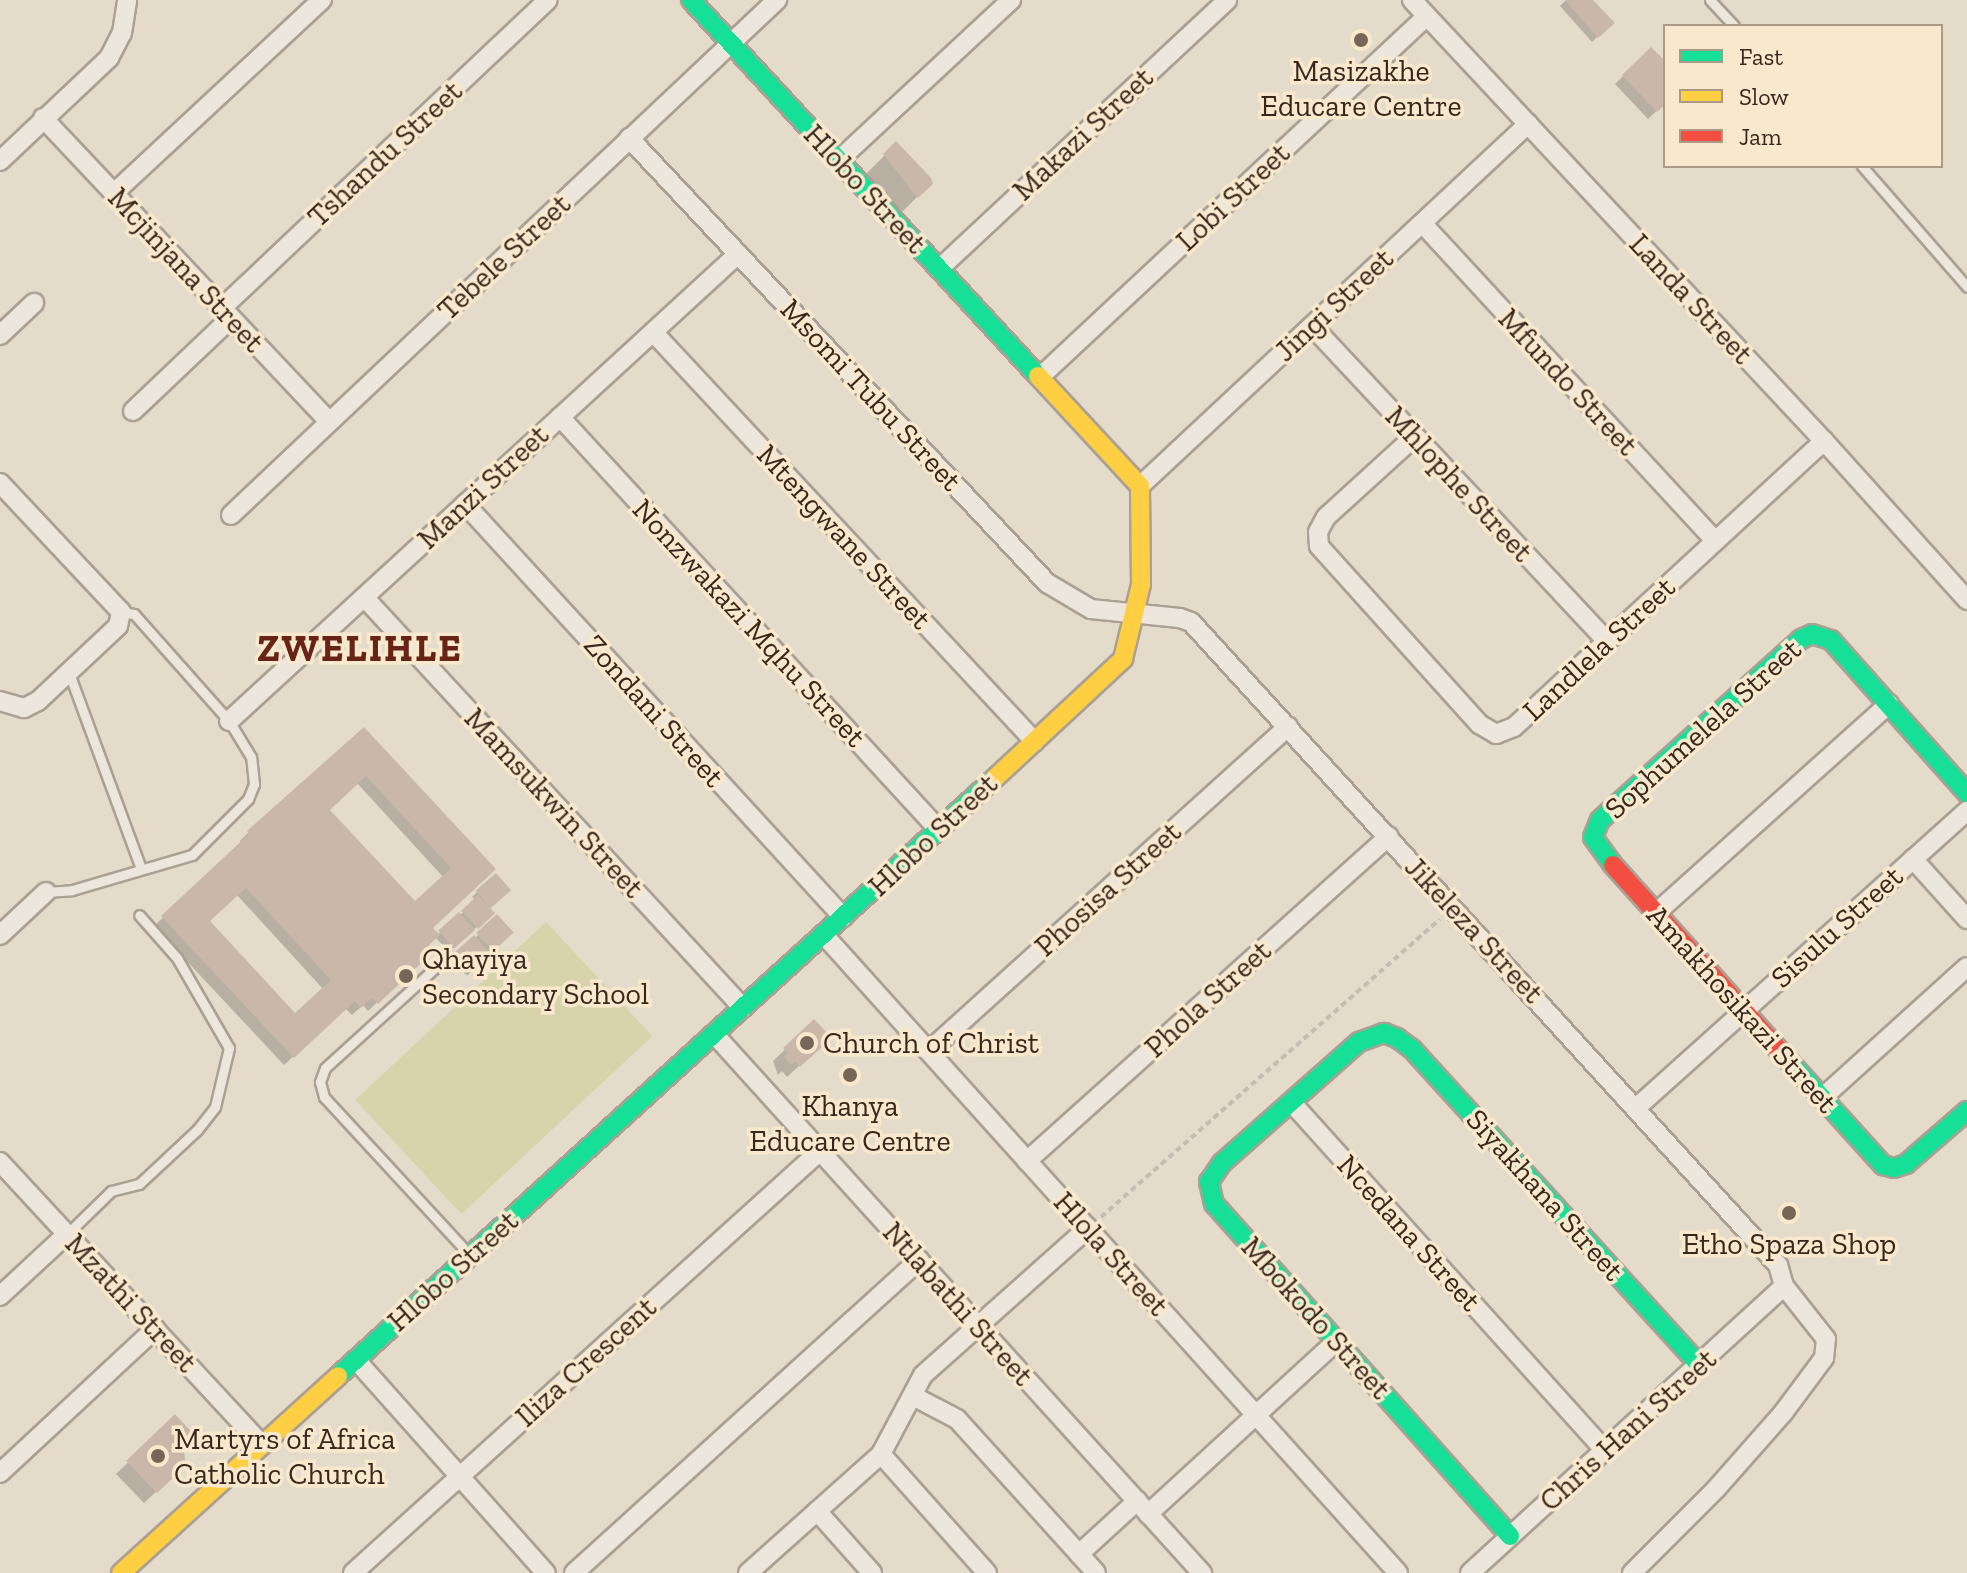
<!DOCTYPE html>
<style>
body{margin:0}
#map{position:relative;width:1967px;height:1573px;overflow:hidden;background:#e5dbca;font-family:"Zilla Slab",serif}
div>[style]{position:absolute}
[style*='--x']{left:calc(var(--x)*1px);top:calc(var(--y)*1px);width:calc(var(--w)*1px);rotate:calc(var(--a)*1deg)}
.green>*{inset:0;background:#d7d4ab;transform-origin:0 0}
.shadow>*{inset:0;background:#0003;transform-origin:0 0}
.building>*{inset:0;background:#c9b8aa;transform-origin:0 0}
.path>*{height:4px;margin-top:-2px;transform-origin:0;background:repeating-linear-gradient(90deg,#c5bdb2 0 6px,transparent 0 10px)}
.roads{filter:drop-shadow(2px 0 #aaa093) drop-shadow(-2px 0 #aaa093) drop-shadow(0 2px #aaa093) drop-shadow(0 -2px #aaa093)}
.lane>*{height:9px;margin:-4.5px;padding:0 4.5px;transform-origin:4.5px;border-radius:4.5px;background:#ece6dc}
.street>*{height:18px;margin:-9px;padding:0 9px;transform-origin:9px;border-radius:9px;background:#ece6dc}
.fast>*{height:18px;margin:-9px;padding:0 9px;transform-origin:9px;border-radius:9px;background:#16e098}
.slow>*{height:18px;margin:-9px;padding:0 9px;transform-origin:9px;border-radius:9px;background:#ffcf43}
.jam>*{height:18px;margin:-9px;padding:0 9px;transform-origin:9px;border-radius:9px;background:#f24e42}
.dots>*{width:22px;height:22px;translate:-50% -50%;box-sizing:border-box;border:4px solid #f8e9ce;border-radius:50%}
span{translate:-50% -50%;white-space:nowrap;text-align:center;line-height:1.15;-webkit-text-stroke:7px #f8e9ce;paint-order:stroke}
.poi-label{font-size:30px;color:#38271b}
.left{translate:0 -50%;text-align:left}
.street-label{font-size:30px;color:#38271b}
.district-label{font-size:38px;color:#682317;font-weight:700;letter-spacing:2px}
.legend{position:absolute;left:1663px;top:24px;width:280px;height:144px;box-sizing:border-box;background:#f8e9ce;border:2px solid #ab9b86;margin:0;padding:10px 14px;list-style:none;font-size:24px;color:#38271b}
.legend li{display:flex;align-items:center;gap:16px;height:40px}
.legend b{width:40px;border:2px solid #ab9b86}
</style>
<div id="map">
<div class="green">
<i style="left:546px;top:922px;width:156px;height:261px;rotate:47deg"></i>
</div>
<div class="shadow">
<i style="clip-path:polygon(1566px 0,1590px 0,1612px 23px,1592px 42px,1560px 6px)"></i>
<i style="clip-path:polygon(1651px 49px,1665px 64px,1665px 103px,1648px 119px,1615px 84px)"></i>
<i style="clip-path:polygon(896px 144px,930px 184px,900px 214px,867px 173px)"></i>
<i style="clip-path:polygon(evenodd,364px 730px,493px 869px,430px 928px,437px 935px,476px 901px,472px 897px,495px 875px,509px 890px,488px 909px,492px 913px,449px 952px,435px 937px,426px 946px,431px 951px,368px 1011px,363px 1005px,352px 1015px,345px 1008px,284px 1065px,154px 926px,242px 844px,240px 841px,248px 833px,364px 730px,357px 783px,444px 878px,415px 904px,328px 810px,357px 783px,364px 730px,237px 895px,323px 989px,295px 1016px,208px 921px,237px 895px)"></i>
<i style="left:496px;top:917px;width:21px;height:62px;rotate:45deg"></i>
<i style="clip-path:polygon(814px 1022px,817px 1049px,787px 1077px,782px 1071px,778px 1075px,773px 1061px)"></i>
<i style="clip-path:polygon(175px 1417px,184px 1465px,144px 1503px,116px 1474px)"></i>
</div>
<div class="building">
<i style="clip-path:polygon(1565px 0,1593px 0,1615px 23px,1598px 38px)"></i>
<i style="clip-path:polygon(1651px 47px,1665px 61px,1665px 105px,1657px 112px,1622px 75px)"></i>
<i style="clip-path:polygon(896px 141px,931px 178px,933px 184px,918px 198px,883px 154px)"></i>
<i style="clip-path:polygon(evenodd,364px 727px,496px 869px,433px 928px,440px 935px,429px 945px,434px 951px,378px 1004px,372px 998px,361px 1008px,355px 1001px,294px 1058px,161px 916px,249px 834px,247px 831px,364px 727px,366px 776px,451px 868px,415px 901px,330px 810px,366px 776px,364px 727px,246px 888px,331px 980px,295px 1013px,210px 921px,246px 888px)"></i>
<i style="left:496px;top:873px;width:23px;height:27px;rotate:49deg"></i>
<i style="left:478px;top:895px;width:25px;height:23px;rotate:47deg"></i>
<i style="left:459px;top:912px;width:24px;height:28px;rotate:48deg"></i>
<i style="left:497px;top:914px;width:25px;height:28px;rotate:48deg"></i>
<i style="left:474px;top:935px;width:25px;height:27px;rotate:48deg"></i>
<i style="clip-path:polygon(814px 1019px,832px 1038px,800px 1067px,795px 1061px,791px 1065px,784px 1057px,788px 1053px,783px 1048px)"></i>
<i style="clip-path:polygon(175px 1414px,197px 1438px,184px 1451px,186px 1466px,157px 1493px,126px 1461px)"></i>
</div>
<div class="path">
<i style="--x:1101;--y:1217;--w:451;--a:-41.3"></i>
</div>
<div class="roads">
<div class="lane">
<i style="--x:1710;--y:0;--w:35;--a:47"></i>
<i style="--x:1862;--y:166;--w:160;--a:49"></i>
<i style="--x:69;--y:673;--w:209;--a:69.8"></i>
<i style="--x:46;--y:892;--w:26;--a:-4"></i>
<i style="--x:72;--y:890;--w:125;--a:-16.3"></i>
<i style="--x:192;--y:855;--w:79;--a:-45"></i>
<i style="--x:248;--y:799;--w:16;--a:-68"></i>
<i style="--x:254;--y:784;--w:27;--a:-96"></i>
<i style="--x:251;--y:757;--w:42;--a:-121.4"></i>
<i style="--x:229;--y:721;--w:143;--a:-131.6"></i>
<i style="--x:134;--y:614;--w:13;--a:-171"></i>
<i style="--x:448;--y:956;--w:166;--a:137.7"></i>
<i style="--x:325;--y:1068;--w:15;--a:110"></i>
<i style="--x:320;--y:1082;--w:16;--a:75"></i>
<i style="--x:324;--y:1097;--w:212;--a:47.3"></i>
<i style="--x:67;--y:1234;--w:62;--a:-44.3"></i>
<i style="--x:111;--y:1191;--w:29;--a:-14"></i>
<i style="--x:139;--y:1184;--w:79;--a:-43"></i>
<i style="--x:197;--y:1130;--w:29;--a:-52"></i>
<i style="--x:215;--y:1107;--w:61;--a:-76.7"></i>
<i style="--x:229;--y:1048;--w:104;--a:-120"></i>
<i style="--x:177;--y:958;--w:57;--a:-131.5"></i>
</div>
<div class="street">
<i style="--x:1412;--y:0;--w:604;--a:46.95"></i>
<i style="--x:1824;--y:441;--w:214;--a:48"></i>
<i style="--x:43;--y:118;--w:417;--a:46.7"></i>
<i style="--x:629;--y:138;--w:611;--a:46.79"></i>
<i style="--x:1047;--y:583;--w:51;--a:30.6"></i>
<i style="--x:1091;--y:609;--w:89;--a:5.8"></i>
<i style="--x:1180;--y:618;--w:12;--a:20"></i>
<i style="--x:1191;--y:622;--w:871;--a:47.61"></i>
<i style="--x:1778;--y:1265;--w:22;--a:74"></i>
<i style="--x:839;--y:160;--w:235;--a:-42.9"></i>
<i style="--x:0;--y:161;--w:150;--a:-43.4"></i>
<i style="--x:109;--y:58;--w:28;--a:-63"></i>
<i style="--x:122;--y:33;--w:33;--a:-81"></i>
<i style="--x:114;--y:193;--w:284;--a:-42.9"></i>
<i style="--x:1422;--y:223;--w:432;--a:47.3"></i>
<i style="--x:939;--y:269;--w:394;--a:-43"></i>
<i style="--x:222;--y:308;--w:448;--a:-43.4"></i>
<i style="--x:1312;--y:326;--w:432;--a:46.9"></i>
<i style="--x:653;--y:332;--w:560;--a:47.02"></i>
<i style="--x:0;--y:335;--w:47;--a:-43.3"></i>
<i style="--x:1040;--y:377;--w:529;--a:-43.01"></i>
<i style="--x:133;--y:411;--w:135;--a:-43.5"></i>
<i style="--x:560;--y:417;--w:561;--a:47.46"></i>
<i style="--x:1414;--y:437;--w:119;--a:137.7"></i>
<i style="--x:1326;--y:517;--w:17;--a:118"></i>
<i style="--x:1318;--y:532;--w:14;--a:86"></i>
<i style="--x:1319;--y:546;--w:239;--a:48"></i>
<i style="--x:1479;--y:724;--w:20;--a:30"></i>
<i style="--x:1496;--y:734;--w:19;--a:-21"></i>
<i style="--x:1514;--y:727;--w:422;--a:-42.7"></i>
<i style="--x:0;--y:483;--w:177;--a:46.8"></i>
<i style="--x:121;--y:612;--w:14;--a:102"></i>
<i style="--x:118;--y:626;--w:110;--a:136.8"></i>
<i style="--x:38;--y:701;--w:16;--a:153"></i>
<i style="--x:24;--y:708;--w:25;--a:-164"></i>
<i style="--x:1140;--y:486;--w:531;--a:-43.01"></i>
<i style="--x:465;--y:504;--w:560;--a:47.53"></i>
<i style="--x:231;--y:515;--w:751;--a:-43.33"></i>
<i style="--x:364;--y:597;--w:559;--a:47.32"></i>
<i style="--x:229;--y:721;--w:691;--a:-42.54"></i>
<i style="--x:1913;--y:859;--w:81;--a:48"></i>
<i style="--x:1656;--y:913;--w:313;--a:-41.9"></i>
<i style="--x:0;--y:935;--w:63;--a:-43.1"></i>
<i style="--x:824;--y:935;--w:858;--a:48.02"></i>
<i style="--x:715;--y:1035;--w:726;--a:47.85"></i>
<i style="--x:929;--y:1051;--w:484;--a:-42.1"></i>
<i style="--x:1822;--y:1098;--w:195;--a:-42.1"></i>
<i style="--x:1292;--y:1103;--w:468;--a:48"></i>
<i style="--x:1636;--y:1108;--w:445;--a:-41.9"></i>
<i style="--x:1027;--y:1161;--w:486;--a:-41.9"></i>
<i style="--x:0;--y:1162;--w:386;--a:47.2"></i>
<i style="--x:0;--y:1296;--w:91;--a:-42.8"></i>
<i style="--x:356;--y:1360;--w:285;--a:48.3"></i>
<i style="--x:913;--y:1396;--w:50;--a:27.6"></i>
<i style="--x:957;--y:1419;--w:207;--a:47.9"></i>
<i style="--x:881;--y:1454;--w:159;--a:48.3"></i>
<i style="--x:0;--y:1473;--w:212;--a:-42.9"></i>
<i style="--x:817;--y:1511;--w:83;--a:48.4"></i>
<i style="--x:1148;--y:1514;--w:256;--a:-42.5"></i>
<i style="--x:1079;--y:1554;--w:79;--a:-42.4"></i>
<i style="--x:353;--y:1573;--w:629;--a:-42.1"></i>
<i style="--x:574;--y:1573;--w:466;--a:-42.2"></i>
<i style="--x:748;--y:1573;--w:178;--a:-41.8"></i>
<i style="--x:881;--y:1454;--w:89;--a:-62"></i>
<i style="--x:923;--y:1375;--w:221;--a:-41.7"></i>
<i style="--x:1470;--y:1573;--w:425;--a:-42.4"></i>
<i style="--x:1632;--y:1573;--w:119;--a:-45"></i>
<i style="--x:1716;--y:1489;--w:101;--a:-48.6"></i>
<i style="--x:1783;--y:1413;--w:69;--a:-53.3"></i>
<i style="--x:1824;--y:1358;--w:19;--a:-84"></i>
<i style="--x:1826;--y:1339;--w:68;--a:-128.4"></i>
</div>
<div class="fast">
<i style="--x:691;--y:0;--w:512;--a:47.3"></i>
<i style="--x:1613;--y:865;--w:34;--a:-126"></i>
<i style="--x:1593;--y:837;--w:18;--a:-68"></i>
<i style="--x:1600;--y:820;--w:270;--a:-42"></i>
<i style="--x:1801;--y:639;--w:12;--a:-24"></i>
<i style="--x:1812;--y:634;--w:20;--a:18"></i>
<i style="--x:1831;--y:640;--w:205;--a:48.4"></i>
<i style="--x:1788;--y:1060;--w:142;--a:47.9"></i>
<i style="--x:1883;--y:1165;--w:11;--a:15"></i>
<i style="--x:1894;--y:1168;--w:13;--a:-18"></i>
<i style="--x:1906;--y:1164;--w:81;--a:-41"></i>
<i style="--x:338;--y:1376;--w:888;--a:-42.31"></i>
<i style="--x:1510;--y:1536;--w:445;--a:-131.7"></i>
<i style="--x:1214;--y:1204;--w:23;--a:-103"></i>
<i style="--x:1209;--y:1182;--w:23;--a:-56"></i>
<i style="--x:1222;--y:1163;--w:183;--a:-41.5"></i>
<i style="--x:1359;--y:1042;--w:27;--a:-20"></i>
<i style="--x:1384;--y:1033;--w:14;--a:21"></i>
<i style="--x:1397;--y:1038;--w:19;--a:36"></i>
<i style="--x:1412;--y:1049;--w:428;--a:47.7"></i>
</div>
<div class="slow">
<i style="--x:995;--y:778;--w:175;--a:-42.9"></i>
<i style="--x:1123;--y:659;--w:77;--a:-76.5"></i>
<i style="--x:1141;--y:584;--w:98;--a:-90.6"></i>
<i style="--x:1140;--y:486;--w:150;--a:-132.8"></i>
<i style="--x:121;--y:1573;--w:293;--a:-42.2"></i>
</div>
<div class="jam">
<i style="--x:1613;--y:865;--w:262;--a:48.1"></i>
</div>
</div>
<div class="dots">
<i style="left:1361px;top:40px;background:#756658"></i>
<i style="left:406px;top:976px;background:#756658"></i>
<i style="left:807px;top:1043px;background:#756658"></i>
<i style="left:850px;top:1075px;background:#756658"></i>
<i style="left:1789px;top:1213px;background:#756658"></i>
<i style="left:158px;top:1456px;background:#756658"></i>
</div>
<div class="poi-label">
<span style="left:1361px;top:88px">Masizakhe<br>Educare Centre</span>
<span class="left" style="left:422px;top:976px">Qhayiya<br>Secondary School</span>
<span class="left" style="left:823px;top:1043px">Church of Christ</span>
<span style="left:850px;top:1123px">Khanya<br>Educare Centre</span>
<span style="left:1789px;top:1244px">Etho Spaza Shop</span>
<span class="left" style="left:174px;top:1456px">Martyrs of Africa<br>Catholic Church</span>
</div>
<div class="street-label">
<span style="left:1083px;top:134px;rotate:-43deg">Makazi Street</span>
<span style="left:385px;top:154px;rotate:-43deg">Tshandu Street</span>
<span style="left:865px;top:189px;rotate:47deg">Hlobo Street</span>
<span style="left:1233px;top:197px;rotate:-43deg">Lobi Street</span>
<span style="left:504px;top:257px;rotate:-43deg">Tebele Street</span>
<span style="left:186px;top:270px;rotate:47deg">Mcjinjana Street</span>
<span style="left:1691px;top:299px;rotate:47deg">Landa Street</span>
<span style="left:1334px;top:305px;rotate:-43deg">Jingi Street</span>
<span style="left:1568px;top:382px;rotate:47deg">Mfundo Street</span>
<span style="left:871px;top:395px;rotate:47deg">Msomi Tubu Street</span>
<span style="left:1459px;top:484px;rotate:47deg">Mhlophe Street</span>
<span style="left:483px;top:487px;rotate:-43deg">Manzi Street</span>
<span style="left:844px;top:537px;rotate:47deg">Mtengwane Street</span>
<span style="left:749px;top:623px;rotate:47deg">Nonzwakazi Mqhu Street</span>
<span style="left:1599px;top:649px;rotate:-43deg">Landlela Street</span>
<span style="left:654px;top:711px;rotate:48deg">Zondani Street</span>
<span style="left:1703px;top:729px;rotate:-42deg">Sophumelela Street</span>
<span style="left:554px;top:803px;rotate:47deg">Mamsukwin Street</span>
<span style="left:933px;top:835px;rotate:-43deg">Hlobo Street</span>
<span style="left:1108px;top:889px;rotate:-42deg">Phosisa Street</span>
<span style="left:1837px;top:927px;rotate:-42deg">Sisulu Street</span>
<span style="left:1474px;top:930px;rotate:47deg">Jikeleza Street</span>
<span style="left:1208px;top:999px;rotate:-42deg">Phola Street</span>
<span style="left:1742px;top:1009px;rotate:48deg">Amakhosikazi Street</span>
<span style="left:1545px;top:1195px;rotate:48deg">Siyakhana Street</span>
<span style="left:1409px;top:1233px;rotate:48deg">Ncedana Street</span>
<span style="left:1111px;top:1254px;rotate:48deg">Hlola Street</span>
<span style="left:453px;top:1271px;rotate:-42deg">Hlobo Street</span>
<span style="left:131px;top:1303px;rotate:47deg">Mzathi Street</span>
<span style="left:958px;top:1304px;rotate:48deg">Ntlabathi Street</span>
<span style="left:1316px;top:1318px;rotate:48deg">Mbokodo Street</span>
<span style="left:586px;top:1362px;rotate:-42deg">Iliza Crescent</span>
<span style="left:1628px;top:1430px;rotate:-42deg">Chris Hani Street</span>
</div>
<div class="district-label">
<span style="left:360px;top:649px">ZWELIHLE</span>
</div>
<ul class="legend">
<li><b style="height:10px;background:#16e098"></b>Fast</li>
<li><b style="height:10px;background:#ffcf43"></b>Slow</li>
<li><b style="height:10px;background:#f24e42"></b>Jam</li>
</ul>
</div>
